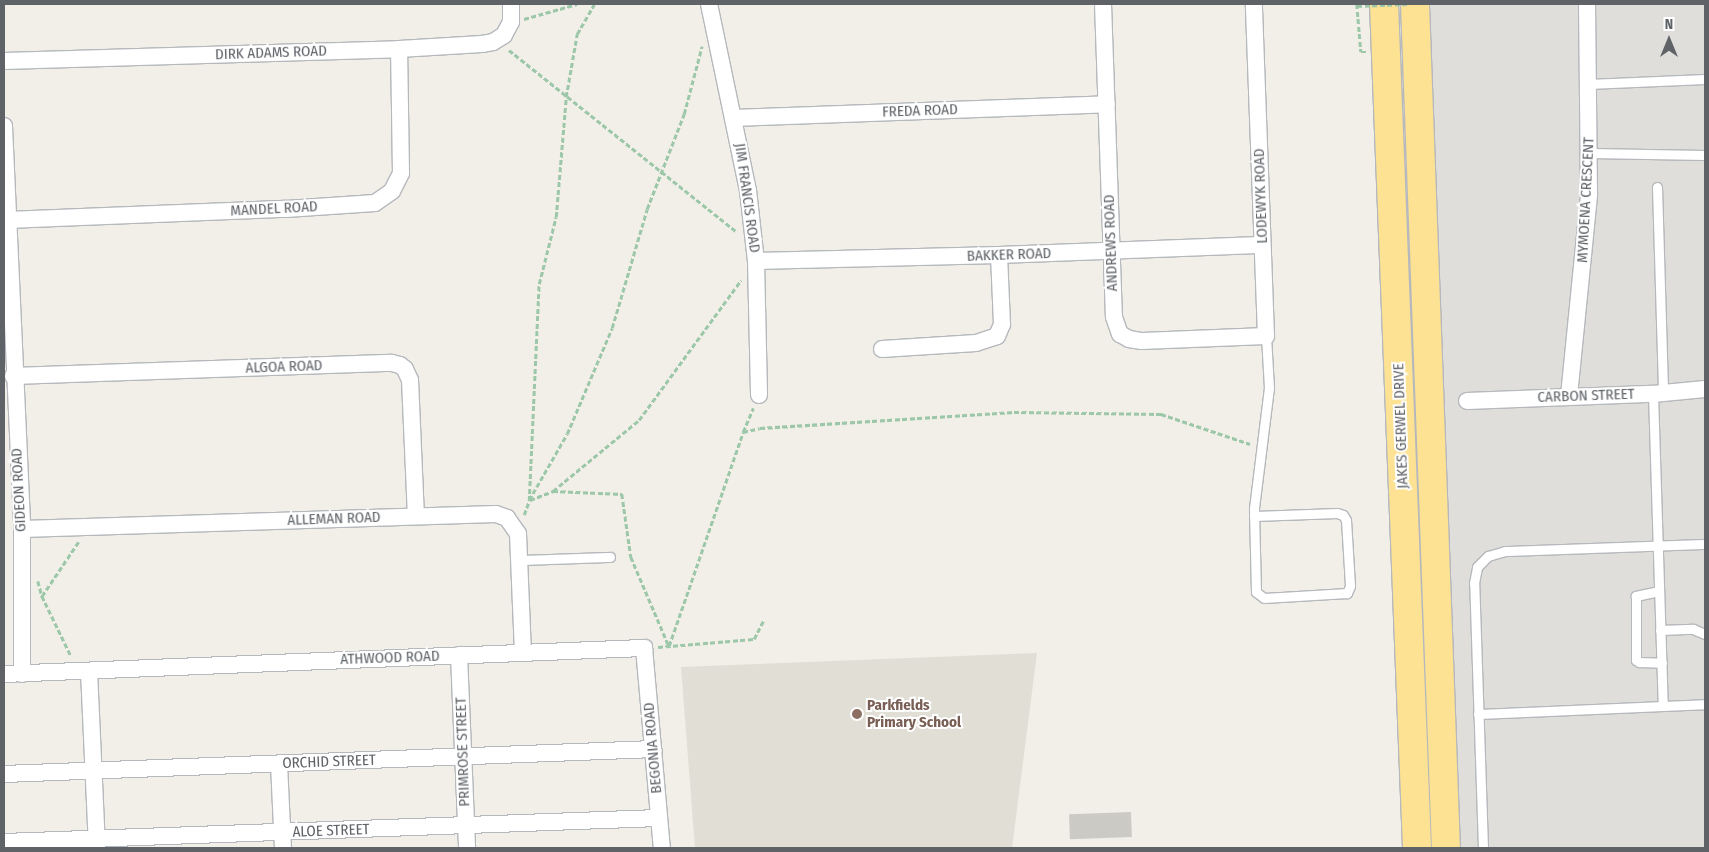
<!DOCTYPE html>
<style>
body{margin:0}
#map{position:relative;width:1709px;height:852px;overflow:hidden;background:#f1efe8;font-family:"Fira Sans Condensed",sans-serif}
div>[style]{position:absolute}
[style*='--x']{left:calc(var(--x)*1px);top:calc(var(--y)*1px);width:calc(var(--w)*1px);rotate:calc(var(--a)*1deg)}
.industrial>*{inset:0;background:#e0deda;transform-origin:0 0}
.education>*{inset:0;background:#e1ded6}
.building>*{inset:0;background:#cccac5;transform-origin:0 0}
.path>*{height:2.5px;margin-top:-1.25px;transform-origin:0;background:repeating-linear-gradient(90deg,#9cc7a9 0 5px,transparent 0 7.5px)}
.roads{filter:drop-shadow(1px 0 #b5b8bc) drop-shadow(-1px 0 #b5b8bc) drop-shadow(0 1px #b5b8bc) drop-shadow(0 -1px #b5b8bc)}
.lane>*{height:9px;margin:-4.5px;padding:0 4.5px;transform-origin:4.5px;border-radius:4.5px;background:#fff}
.street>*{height:16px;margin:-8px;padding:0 8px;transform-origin:8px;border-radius:8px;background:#fff}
.highway>*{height:28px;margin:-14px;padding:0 14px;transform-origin:14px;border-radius:14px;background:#fde293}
.path-bridge>*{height:2.5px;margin-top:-1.25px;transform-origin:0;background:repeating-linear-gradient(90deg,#9cc7a9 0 5px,transparent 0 7.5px)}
.dots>*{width:14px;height:14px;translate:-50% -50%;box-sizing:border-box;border:2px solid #fff;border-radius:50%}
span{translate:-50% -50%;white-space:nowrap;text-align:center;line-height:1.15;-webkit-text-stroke:4px #fff;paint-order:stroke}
.street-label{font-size:15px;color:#5f6368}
.education-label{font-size:15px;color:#785e54;font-weight:700}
.left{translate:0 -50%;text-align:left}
.frame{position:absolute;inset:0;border:5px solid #5f6368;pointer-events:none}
.north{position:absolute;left:1644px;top:15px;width:50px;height:50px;-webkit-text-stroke:4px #fff;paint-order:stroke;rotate:0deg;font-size:14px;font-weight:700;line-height:20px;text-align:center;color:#5f6368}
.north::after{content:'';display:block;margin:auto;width:18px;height:22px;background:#5f6368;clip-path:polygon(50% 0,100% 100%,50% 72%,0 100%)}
</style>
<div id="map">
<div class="industrial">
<i style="left:1431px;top:4px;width:274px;height:844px"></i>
</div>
<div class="education">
<i style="clip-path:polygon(1037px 653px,1012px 848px,695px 848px,681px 667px)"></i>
</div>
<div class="building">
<i style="left:1131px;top:812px;width:25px;height:62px;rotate:88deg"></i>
</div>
<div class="path">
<i style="--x:1357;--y:4;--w:48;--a:85.2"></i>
<i style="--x:1361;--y:52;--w:6;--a:0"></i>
<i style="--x:524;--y:19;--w:55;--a:-15.8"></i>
<i style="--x:509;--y:50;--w:292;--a:38.6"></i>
<i style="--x:743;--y:432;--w:17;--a:-13"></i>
<i style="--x:760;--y:428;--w:255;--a:-3.6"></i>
<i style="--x:1014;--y:412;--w:147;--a:0.8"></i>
<i style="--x:1161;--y:414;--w:94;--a:18.6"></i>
<i style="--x:553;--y:491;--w:69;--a:2.5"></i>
<i style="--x:622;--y:494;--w:64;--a:81.9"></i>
<i style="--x:631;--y:557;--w:97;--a:66.9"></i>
<i style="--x:669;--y:646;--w:226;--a:-70.9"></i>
<i style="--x:743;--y:432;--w:26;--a:-67"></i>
<i style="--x:529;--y:500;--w:76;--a:-60.1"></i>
<i style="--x:567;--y:434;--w:115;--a:-67"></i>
<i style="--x:612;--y:328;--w:124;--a:-73.6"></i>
<i style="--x:647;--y:209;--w:102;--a:-68.7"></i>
<i style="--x:684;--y:114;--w:70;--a:-75.2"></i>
<i style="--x:530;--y:500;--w:25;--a:-21"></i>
<i style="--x:553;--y:491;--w:112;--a:-39.5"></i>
<i style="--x:639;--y:420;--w:173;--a:-53.9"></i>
<i style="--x:524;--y:515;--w:15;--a:-70"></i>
<i style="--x:529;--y:501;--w:217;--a:-87.4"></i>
<i style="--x:539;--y:284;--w:69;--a:-75.8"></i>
<i style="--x:556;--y:217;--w:120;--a:-85.2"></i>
<i style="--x:566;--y:97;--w:64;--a:-80.1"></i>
<i style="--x:577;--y:34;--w:34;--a:-60"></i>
<i style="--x:38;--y:581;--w:16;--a:75"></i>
<i style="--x:42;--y:596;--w:67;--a:64.2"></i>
<i style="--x:42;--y:596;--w:66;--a:-56.1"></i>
<i style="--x:658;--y:647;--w:96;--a:-4.8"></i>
<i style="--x:754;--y:639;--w:22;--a:-63"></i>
</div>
<div class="roads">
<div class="lane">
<i style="--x:1588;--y:84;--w:117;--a:-2.4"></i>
<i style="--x:1590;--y:153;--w:115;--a:1"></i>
<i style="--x:1657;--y:187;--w:206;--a:88.3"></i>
<i style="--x:1653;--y:394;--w:312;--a:88.2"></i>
<i style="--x:1254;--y:516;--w:83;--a:-2.1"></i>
<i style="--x:1337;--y:513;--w:6;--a:18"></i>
<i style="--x:1343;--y:515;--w:6;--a:59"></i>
<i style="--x:1346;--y:520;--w:66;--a:86.5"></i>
<i style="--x:1350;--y:586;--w:8;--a:113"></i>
<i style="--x:1347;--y:593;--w:83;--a:176.6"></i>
<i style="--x:1264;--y:598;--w:10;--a:-143"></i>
<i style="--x:1256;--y:592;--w:84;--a:-91.4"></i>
<i style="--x:1254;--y:508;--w:121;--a:-82.9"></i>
<i style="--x:1269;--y:388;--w:52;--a:-93.3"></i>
<i style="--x:519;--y:560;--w:91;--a:-1.9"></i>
<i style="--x:1659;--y:591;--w:24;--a:168"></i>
<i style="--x:1636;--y:596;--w:64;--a:90"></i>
<i style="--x:1636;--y:660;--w:4;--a:34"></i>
<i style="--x:1639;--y:662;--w:23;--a:2"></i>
<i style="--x:1660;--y:630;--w:33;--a:-2"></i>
<i style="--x:1693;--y:629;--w:13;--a:23"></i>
<i style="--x:1478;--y:714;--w:227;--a:-2.5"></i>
<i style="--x:1483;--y:848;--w:265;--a:-91.9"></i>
<i style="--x:1474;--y:583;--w:16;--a:-79"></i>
<i style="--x:1477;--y:567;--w:16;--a:-45"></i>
<i style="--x:1488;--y:556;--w:18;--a:-16"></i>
<i style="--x:1505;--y:551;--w:200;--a:-2"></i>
</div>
<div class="street">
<i style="--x:709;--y:4;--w:190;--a:78.2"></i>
<i style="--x:748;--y:190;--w:71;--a:83.6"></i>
<i style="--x:756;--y:261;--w:134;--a:88.7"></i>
<i style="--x:1103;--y:4;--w:313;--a:88"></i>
<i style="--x:1114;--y:317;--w:18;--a:71"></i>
<i style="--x:1120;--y:334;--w:10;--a:29"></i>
<i style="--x:1129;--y:339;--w:13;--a:9"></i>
<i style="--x:1142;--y:341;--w:124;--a:-2.3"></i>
<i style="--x:1266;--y:336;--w:332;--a:-92.1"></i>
<i style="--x:4;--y:61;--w:395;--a:-1.7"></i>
<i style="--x:399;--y:49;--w:83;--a:-3.4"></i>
<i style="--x:482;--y:44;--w:11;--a:-10"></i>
<i style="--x:493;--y:42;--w:13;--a:-32"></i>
<i style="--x:504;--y:35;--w:15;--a:-62"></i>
<i style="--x:511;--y:22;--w:18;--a:-90"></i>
<i style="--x:734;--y:118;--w:373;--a:-2.1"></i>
<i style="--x:4;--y:126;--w:403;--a:87.4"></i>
<i style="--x:22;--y:529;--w:145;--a:90"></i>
<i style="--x:7;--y:220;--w:279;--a:-2.3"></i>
<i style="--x:286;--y:209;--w:89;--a:-3.9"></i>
<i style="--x:375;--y:203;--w:21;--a:-35"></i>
<i style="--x:392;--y:191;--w:20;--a:-63"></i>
<i style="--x:401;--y:173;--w:124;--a:-90.9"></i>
<i style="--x:756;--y:261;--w:243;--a:-1.4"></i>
<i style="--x:999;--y:255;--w:263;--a:-2.2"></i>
<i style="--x:882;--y:349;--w:94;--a:-3.7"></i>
<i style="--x:976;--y:343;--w:22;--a:-18"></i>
<i style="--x:997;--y:336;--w:13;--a:-67"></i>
<i style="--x:1002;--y:324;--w:69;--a:-92.5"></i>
<i style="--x:13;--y:376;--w:379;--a:-2"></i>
<i style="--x:392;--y:363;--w:8;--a:14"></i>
<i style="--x:400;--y:365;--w:6;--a:39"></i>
<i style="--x:405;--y:369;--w:12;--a:66"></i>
<i style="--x:410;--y:380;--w:136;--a:87.5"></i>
<i style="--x:1569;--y:396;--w:203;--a:-84.3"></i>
<i style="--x:1589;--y:194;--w:190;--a:-90.6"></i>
<i style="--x:1467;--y:401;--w:186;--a:-2.2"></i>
<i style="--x:1653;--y:394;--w:52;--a:-5.5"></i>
<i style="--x:22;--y:529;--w:474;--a:-1.8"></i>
<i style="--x:496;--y:514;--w:12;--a:20"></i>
<i style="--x:507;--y:518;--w:19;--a:55"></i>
<i style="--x:518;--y:534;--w:118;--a:87.6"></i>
<i style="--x:459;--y:655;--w:193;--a:87.6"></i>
<i style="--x:89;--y:671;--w:177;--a:87.4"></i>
<i style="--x:4;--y:674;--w:641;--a:-2.33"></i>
<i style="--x:644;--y:648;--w:201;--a:84.9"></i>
<i style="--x:279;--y:764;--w:84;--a:87.3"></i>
<i style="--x:4;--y:774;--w:650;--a:-2.2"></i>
<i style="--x:4;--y:842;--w:655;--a:-2.1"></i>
</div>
<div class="highway">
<i style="--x:1384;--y:4;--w:845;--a:87.76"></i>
<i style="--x:1415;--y:4;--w:845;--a:87.9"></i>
</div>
</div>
<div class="path-bridge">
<i style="--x:1357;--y:6;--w:51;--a:-2.2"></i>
</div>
<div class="dots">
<i style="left:857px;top:714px;background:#8d6e63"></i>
</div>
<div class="street-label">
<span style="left:271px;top:53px;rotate:-2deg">DIRK ADAMS ROAD</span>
<span style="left:920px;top:111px;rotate:-2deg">FREDA ROAD</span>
<span style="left:1261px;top:196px;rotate:-92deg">LODEWYK ROAD</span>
<span style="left:747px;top:198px;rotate:82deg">JIM FRANCIS ROAD</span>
<span style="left:1586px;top:200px;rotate:-87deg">MYMOENA CRESCENT</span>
<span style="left:274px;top:209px;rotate:-3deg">MANDEL ROAD</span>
<span style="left:1111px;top:243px;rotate:-92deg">ANDREWS ROAD</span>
<span style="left:1009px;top:255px;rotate:-2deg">BAKKER ROAD</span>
<span style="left:284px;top:367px;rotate:-2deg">ALGOA ROAD</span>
<span style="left:1586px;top:396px;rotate:-2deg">CARBON STREET</span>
<span style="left:1401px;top:426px;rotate:-92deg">JAKES GERWEL DRIVE</span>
<span style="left:19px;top:490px;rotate:-93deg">GIDEON ROAD</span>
<span style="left:334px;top:519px;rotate:-2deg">ALLEMAN ROAD</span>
<span style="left:390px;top:658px;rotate:-2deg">ATHWOOD ROAD</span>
<span style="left:653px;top:748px;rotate:-95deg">BEGONIA ROAD</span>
<span style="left:463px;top:752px;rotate:-92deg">PRIMROSE STREET</span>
<span style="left:329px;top:762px;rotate:-2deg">ORCHID STREET</span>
<span style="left:331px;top:831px;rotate:-2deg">ALOE STREET</span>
</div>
<div class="education-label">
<span class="left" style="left:867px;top:714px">Parkfields<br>Primary School</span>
</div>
<div class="frame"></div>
<div class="north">N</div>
</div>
